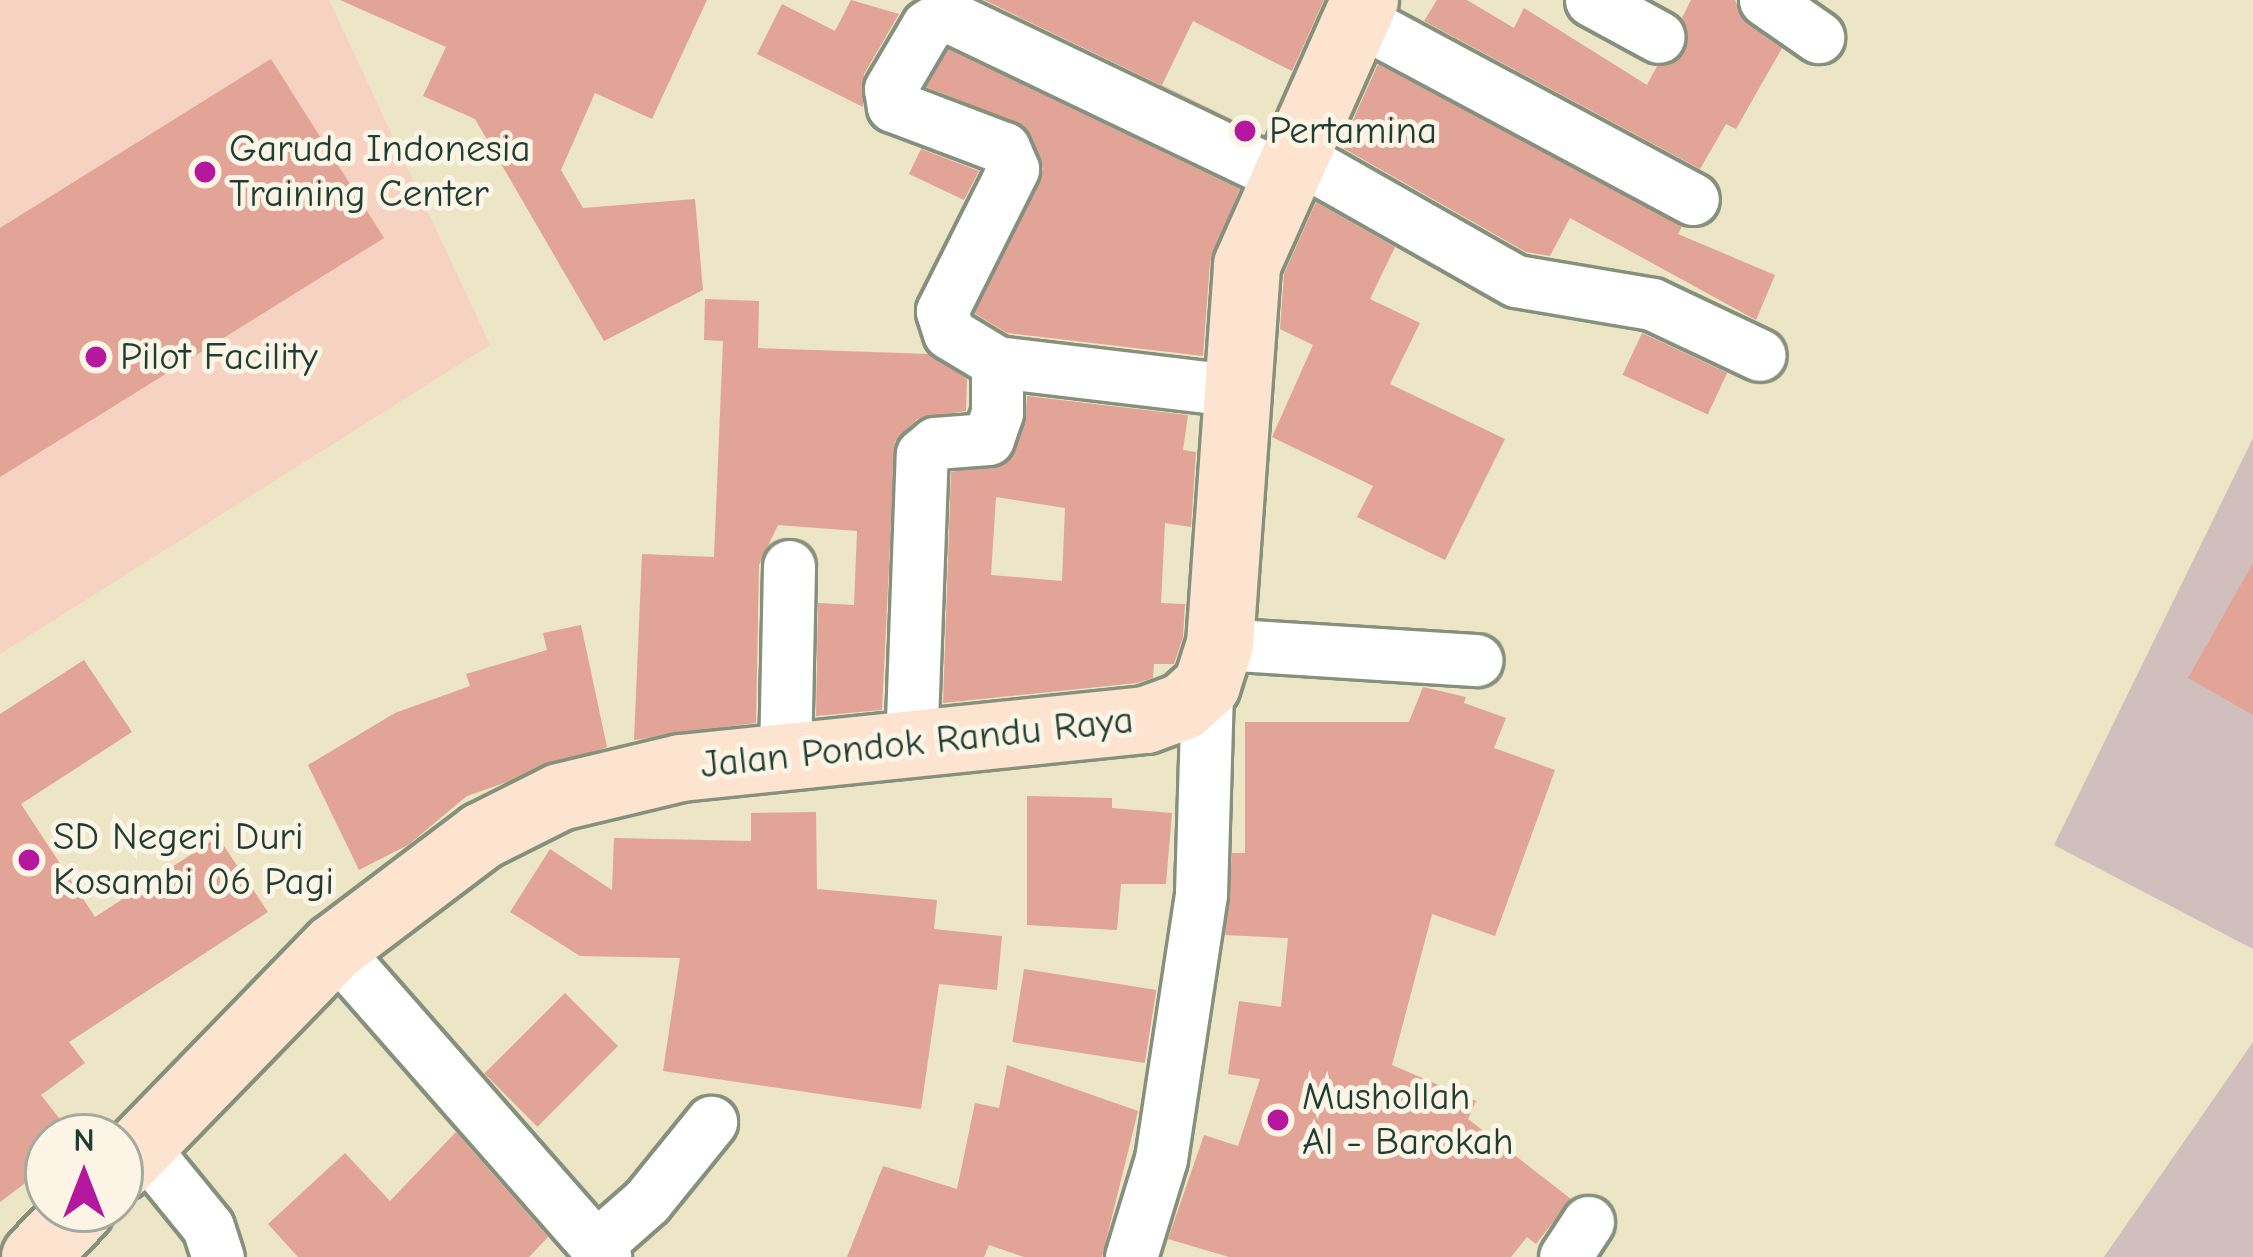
<!DOCTYPE html>
<style>
body{margin:0}
#map{position:relative;width:2253px;height:1257px;overflow:hidden;background:#ece5c6;font-family:"Comic Neue",sans-serif}
div>[style]{position:absolute}
[style*='--x']{left:calc(var(--x)*1px);top:calc(var(--y)*1px);width:calc(var(--w)*1px);rotate:calc(var(--a)*1deg)}
.built>*{inset:0;background:#f5d2c2}
.industrial>*{inset:0;background:#d1bfbd}
.building>*{inset:0;background:#e1a496;transform-origin:0 0}
.roads{filter:drop-shadow(3px 0 #86917d) drop-shadow(-3px 0 #86917d) drop-shadow(0 3px #86917d) drop-shadow(0 -3px #86917d)}
.street>*{height:51px;margin:-25.5px;padding:0 25.5px;transform-origin:25.5px;border-radius:25.5px;background:#fff}
.secondary>*{height:66px;margin:-33px;padding:0 33px;transform-origin:33px;border-radius:33px;background:#fde4d0}
.dots>*{width:33px;height:33px;translate:-50% -50%;box-sizing:border-box;border:6px solid #fcf5e5;border-radius:50%}
span{translate:-50% -50%;white-space:nowrap;text-align:center;line-height:1.15;-webkit-text-stroke:10px #fcf5e5;paint-order:stroke}
.poi-label{font-size:39px;color:#1f3d34}
.left{translate:0 -50%;text-align:left}
.street-label{font-size:39px;color:#1f3d34}
.north{position:absolute;left:24px;top:1113px;width:120px;height:120px;box-sizing:border-box;background:#fcf5e5;border:3px solid #a4ab9e;border-radius:50%;rotate:0deg;font-size:33px;font-weight:700;line-height:48px;text-align:center;color:#1f3d34}
.north::after{content:'';display:block;margin:auto;width:42px;height:54px;background:#b5179e;clip-path:polygon(50% 0,100% 100%,50% 72%,0 100%)}
</style>
<div id="map">
<div class="built">
<i style="clip-path:polygon(0 0,329px 0,490px 345px,0 654px)"></i>
</div>
<div class="industrial">
<i style="clip-path:polygon(2253px 438px,2253px 949px,2054px 845px)"></i>
<i style="clip-path:polygon(2253px 1042px,2253px 1257px,2104px 1257px)"></i>
</div>
<div class="building">
<i style="clip-path:polygon(340px 0,707px 0,652px 119px,595px 93px,561px 170px,583px 208px,695px 199px,703px 290px,604px 341px,475px 119px,423px 96px,446px 47px)"></i>
<i style="clip-path:polygon(851px 0,899px 14px,864px 74px,863px 107px,757px 54px,782px 4px,835px 31px)"></i>
<i style="clip-path:polygon(984px 0,1324px 0,1292px 71px,1193px 21px,1162px 85px,1252px 129px)"></i>
<i style="clip-path:polygon(1437px 0,1467px 0,1514px 28px,1524px 8px,1647px 85px,1657px 66px,1686px 50px,1682px 18px,1691px 0,1735px 0,1747px 24px,1782px 48px,1736px 129px,1726px 124px,1700px 169px,1424px 21px)"></i>
<i style="clip-path:polygon(948px 49px,1240px 189px,1210px 262px,1203px 356px,1007px 333px,974px 313px,1043px 169px,1024px 126px,926px 87px)"></i>
<i style="clip-path:polygon(271px 59px,384px 238px,0 477px,0 228px)"></i>
<i style="clip-path:polygon(1378px 64px,1682px 226px,1678px 234px,1775px 275px,1756px 320px,1570px 218px,1550px 256px,1526px 252px,1341px 147px)"></i>
<i style="clip-path:polygon(921px 149px,979px 171px,964px 200px,909px 174px)"></i>
<i style="clip-path:polygon(1316px 202px,1395px 247px,1370px 299px,1420px 323px,1390px 384px,1505px 439px,1445px 560px,1357px 517px,1373px 486px,1272px 437px,1313px 345px,1280px 329px,1284px 274px)"></i>
<i style="clip-path:polygon(705px 299px,759px 301px,758px 348px,930px 354px,967px 379px,966px 411px,917px 419px,895px 442px,882px 710px,816px 716px,818px 603px,854px 605px,857px 531px,778px 525px,759px 565px,756px 723px,634px 740px,642px 554px,714px 557px,723px 341px,704px 340px)"></i>
<i style="left:1642px;top:333px;width:94px;height:46px;rotate:25deg"></i>
<i style="clip-path:polygon(evenodd,1027px 396px,1188px 415px,1183px 450px,1196px 452px,1191px 527px,1165px 523px,1161px 603px,1185px 604px,1183px 637px,1174px 664px,1154px 664px,1153px 678px,1137px 683px,943px 703px,951px 472px,1007px 462px,1025px 423px,1027px 396px,996px 497px,1065px 508px,1062px 581px,991px 575px,996px 497px)"></i>
<i style="clip-path:polygon(2253px 563px,2253px 715px,2188px 678px)"></i>
<i style="clip-path:polygon(581px 625px,607px 747px,467px 796px,408px 845px,359px 870px,308px 765px,395px 713px,470px 686px,466px 674px,547px 650px,543px 633px)"></i>
<i style="clip-path:polygon(84px 660px,132px 732px,21px 804px,95px 917px,218px 837px,268px 912px,69px 1042px,85px 1063px,41px 1095px,74px 1137px,48px 1137px,48px 1166px,0 1202px,0 714px)"></i>
<i style="clip-path:polygon(1423px 687px,1466px 697px,1464px 703px,1506px 718px,1494px 748px,1555px 770px,1495px 936px,1432px 914px,1392px 1065px,1476px 1101px,1468px 1119px,1571px 1199px,1536px 1244px,1527px 1237px,1511px 1257px,1229px 1257px,1168px 1239px,1204px 1135px,1238px 1146px,1260px 1079px,1228px 1074px,1239px 1001px,1281px 1007px,1288px 938px,1225px 935px,1232px 853px,1245px 853px,1245px 722px,1409px 722px)"></i>
<i style="clip-path:polygon(1027px 796px,1112px 798px,1112px 808px,1172px 813px,1166px 884px,1121px 884px,1117px 930px,1027px 925px)"></i>
<i style="clip-path:polygon(816px 812px,817px 889px,937px 900px,934px 929px,1002px 936px,997px 990px,939px 984px,921px 1109px,663px 1071px,680px 958px,580px 956px,510px 912px,550px 849px,612px 890px,614px 838px,751px 841px,751px 813px)"></i>
<i style="left:1024px;top:969px;width:134px;height:74px;rotate:9deg"></i>
<i style="left:565px;top:993px;width:75px;height:114px;rotate:45deg"></i>
<i style="clip-path:polygon(1007px 1065px,1138px 1111px,1102px 1257px,1024px 1257px,989px 1245px,984px 1257px,847px 1257px,883px 1166px,957px 1189px,975px 1103px,999px 1108px)"></i>
<i style="clip-path:polygon(456px 1132px,548px 1237px,529px 1257px,298px 1257px,268px 1224px,345px 1153px,390px 1201px)"></i>
</div>
<div class="roads">
<div class="street">
<i style="--x:1591;--y:0;--w:77;--a:28.6"></i>
<i style="--x:1765;--y:0;--w:65;--a:34.9"></i>
<i style="--x:1357;--y:19;--w:381;--a:28.2"></i>
<i style="--x:1292;--y:154;--w:257;--a:29.6"></i>
<i style="--x:1516;--y:281;--w:138;--a:9.6"></i>
<i style="--x:1652;--y:304;--w:119;--a:25.3"></i>
<i style="--x:997;--y:362;--w:238;--a:6.8"></i>
<i style="--x:1220;--y:644;--w:257;--a:3.6"></i>
<i style="--x:911;--y:748;--w:294;--a:-87.9"></i>
<i style="--x:922;--y:454;--w:17;--a:-40"></i>
<i style="--x:935;--y:443;--w:53;--a:-4.3"></i>
<i style="--x:988;--y:439;--w:28;--a:-71"></i>
<i style="--x:997;--y:413;--w:51;--a:-90"></i>
<i style="--x:997;--y:362;--w:56;--a:-148.9"></i>
<i style="--x:949;--y:333;--w:23;--a:-108"></i>
<i style="--x:942;--y:311;--w:159;--a:-63.4"></i>
<i style="--x:1013;--y:169;--w:23;--a:-113"></i>
<i style="--x:1004;--y:148;--w:119;--a:-159.3"></i>
<i style="--x:893;--y:106;--w:17;--a:-100"></i>
<i style="--x:890;--y:89;--w:73;--a:-59.6"></i>
<i style="--x:927;--y:26;--w:19;--a:-32"></i>
<i style="--x:943;--y:16;--w:11;--a:15"></i>
<i style="--x:954;--y:19;--w:364;--a:25.6"></i>
<i style="--x:785;--y:758;--w:192;--a:-88.8"></i>
<i style="--x:334;--y:948;--w:411;--a:48.7"></i>
<i style="--x:142;--y:1146;--w:104;--a:50.8"></i>
<i style="--x:208;--y:1227;--w:32;--a:72"></i>
<i style="--x:596;--y:1246;--w:68;--a:-41.4"></i>
<i style="--x:647;--y:1201;--w:102;--a:-51"></i>
<i style="--x:1131;--y:1257;--w:102;--a:-73"></i>
<i style="--x:1161;--y:1159;--w:269;--a:-81.4"></i>
<i style="--x:1201;--y:893;--w:208;--a:-88.3"></i>
<i style="--x:1565;--y:1257;--w:42;--a:-56.7"></i>
</div>
<div class="secondary">
<i style="--x:120;--y:1168;--w:307;--a:-45.8"></i>
<i style="--x:334;--y:948;--w:186;--a:-37.1"></i>
<i style="--x:482;--y:836;--w:87;--a:-26.6"></i>
<i style="--x:560;--y:797;--w:124;--a:-13.5"></i>
<i style="--x:681;--y:768;--w:467;--a:-5.9"></i>
<i style="--x:1146;--y:720;--w:40;--a:-20.2"></i>
<i style="--x:1184;--y:706;--w:31;--a:-42"></i>
<i style="--x:1207;--y:685;--w:43;--a:-72.4"></i>
<i style="--x:1220;--y:644;--w:380;--a:-85.9"></i>
<i style="--x:1247;--y:265;--w:290;--a:-66"></i>
<i style="--x:35;--y:1257;--w:66;--a:-46.2"></i>
</div>
</div>
<div class="dots">
<i style="left:1245px;top:131px;background:#b5179e"></i>
<i style="left:205px;top:172px;background:#b5179e"></i>
<i style="left:96px;top:357px;background:#b5179e"></i>
<i style="left:29px;top:860px;background:#b5179e"></i>
<i style="left:1278px;top:1120px;background:#b5179e"></i>
</div>
<div class="poi-label">
<span class="left" style="left:1269px;top:131px">Pertamina</span>
<span class="left" style="left:229px;top:172px">Garuda Indonesia<br>Training Center</span>
<span class="left" style="left:120px;top:357px">Pilot Facility</span>
<span class="left" style="left:53px;top:860px">SD Negeri Duri<br>Kosambi 06 Pagi</span>
<span class="left" style="left:1302px;top:1120px">Mushollah<br>Al - Barokah</span>
</div>
<div class="street-label">
<span style="left:917px;top:743px;rotate:-6deg">Jalan Pondok Randu Raya</span>
</div>
<div class="north">N</div>
</div>
